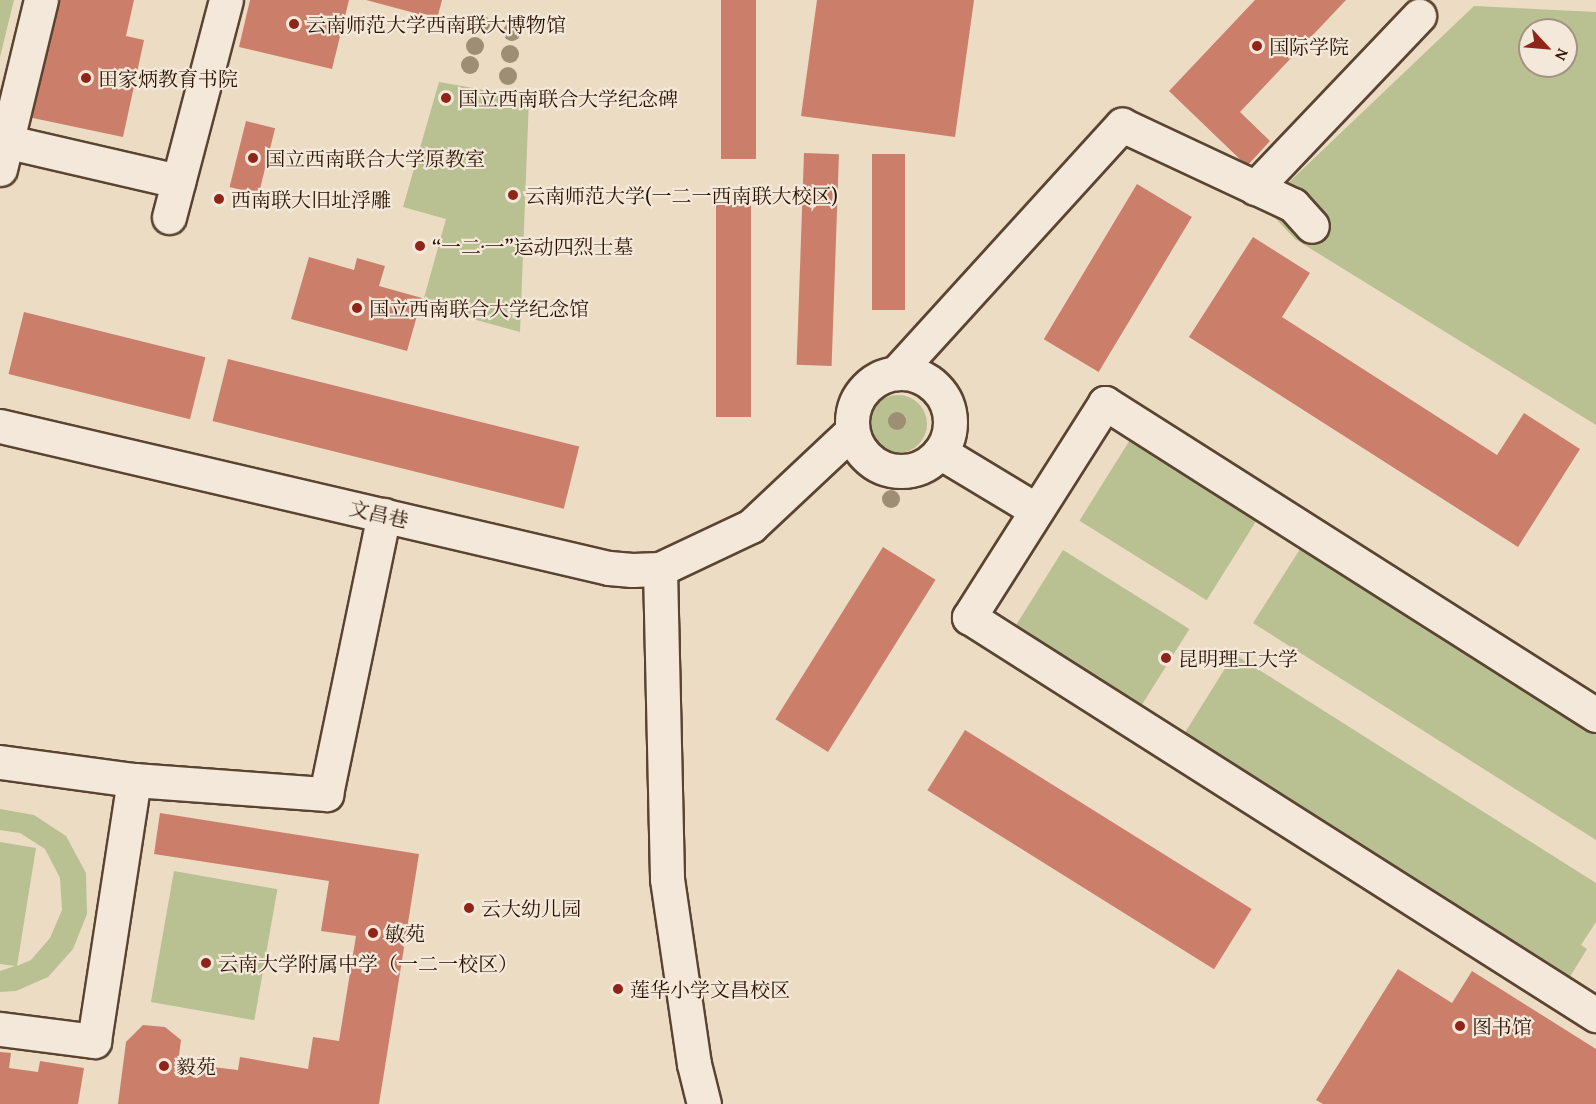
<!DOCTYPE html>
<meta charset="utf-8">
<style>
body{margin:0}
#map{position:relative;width:1596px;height:1104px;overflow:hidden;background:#ecdcc4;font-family:"Gentium Book Plus","Noto Serif SC",serif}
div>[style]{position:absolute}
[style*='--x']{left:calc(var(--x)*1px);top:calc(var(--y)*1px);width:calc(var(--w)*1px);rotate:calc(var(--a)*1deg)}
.green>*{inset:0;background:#b9c092;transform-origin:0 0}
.round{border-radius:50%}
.building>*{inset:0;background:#cb7f6b;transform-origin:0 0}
.roads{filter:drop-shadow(2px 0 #5a4431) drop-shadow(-2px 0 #5a4431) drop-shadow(0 2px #5a4431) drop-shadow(0 -2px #5a4431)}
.minor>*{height:33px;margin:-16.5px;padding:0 16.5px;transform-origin:16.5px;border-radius:16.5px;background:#f3e8d9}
.minor>.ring{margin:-16.5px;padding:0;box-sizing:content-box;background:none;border:33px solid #f3e8d9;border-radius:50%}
.trees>*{width:18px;height:18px;margin:-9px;border-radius:50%;background:#9d8e74}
.dots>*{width:16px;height:16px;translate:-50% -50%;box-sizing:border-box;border:3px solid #f3e8d9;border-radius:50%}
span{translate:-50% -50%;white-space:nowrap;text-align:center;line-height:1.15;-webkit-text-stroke:4.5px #f3e8d9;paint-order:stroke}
.poi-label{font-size:20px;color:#2a1100}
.left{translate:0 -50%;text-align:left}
.street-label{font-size:20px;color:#2a1100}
.north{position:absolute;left:1518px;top:18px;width:60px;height:60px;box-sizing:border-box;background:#f3e8d9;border:2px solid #a39282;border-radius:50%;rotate:116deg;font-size:16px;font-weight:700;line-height:24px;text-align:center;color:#2a1100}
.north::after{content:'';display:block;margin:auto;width:21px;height:27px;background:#8f2418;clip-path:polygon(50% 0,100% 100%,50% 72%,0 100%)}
</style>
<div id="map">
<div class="green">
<i style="clip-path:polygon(0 0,14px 0,0 57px)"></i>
<i style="clip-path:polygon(evenodd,1474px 6px,1596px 12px,1596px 425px,1295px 239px,1264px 206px,1474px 6px,1530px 30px,1566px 30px,1566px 66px,1530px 66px,1530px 30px)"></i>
<i style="clip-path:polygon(439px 82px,529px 98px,520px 332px,422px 305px,446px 219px,403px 207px)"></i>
<i class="round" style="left:869px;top:395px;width:58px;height:58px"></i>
<i style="left:1133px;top:435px;width:150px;height:101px;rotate:32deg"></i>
<i style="clip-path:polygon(1302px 546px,1596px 732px,1596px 840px,1253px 623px)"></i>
<i style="left:1063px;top:550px;width:149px;height:101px;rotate:32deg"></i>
<i style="clip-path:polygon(1234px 654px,1596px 883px,1596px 922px,1581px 945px,1587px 949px,1568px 980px,1181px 739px)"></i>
<i style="clip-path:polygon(0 809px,34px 815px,66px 836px,86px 873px,87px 914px,73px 949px,48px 977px,16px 991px,0 992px,0 971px,15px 966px,0 964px,0 842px,36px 848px,17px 966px,31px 960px,50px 938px,62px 910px,60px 878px,45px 849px,20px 833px,0 830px)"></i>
<i style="left:174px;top:871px;width:105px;height:133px;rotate:10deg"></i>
</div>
<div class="building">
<i style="clip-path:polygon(54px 0,134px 0,126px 36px,144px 40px,123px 137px,28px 117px)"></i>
<i style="clip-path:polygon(250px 0,349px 0,332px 69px,239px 47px)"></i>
<i style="clip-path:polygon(366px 0,442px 0,437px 19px)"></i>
<i style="left:721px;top:0;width:35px;height:159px"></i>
<i style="clip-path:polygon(817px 0,974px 0,955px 137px,801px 116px)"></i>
<i style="clip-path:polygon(1255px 0,1346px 0,1240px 112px,1270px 141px,1247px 166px,1169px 91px)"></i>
<i style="left:246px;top:121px;width:30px;height:68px;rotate:14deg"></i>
<i style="left:804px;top:153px;width:35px;height:212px;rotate:2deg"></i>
<i style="left:872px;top:154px;width:33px;height:156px"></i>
<i style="left:1137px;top:184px;width:64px;height:181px;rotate:31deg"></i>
<i style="left:716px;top:205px;width:35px;height:212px"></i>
<i style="clip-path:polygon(1253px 237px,1310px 273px,1282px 317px,1497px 455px,1524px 413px,1580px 449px,1518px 547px,1189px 337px)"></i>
<i style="clip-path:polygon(309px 257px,354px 270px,357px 258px,385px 266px,379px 286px,422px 298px,407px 351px,291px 319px)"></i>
<i style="left:24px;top:312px;width:187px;height:64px;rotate:14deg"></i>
<i style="left:228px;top:359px;width:362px;height:64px;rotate:14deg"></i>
<i style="left:883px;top:547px;width:62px;height:203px;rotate:32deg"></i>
<i style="left:965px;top:730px;width:338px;height:71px;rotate:32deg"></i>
<i style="clip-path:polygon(160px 813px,419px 854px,379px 1104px,118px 1104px,126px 1042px,143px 1025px,165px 1027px,181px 1040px,178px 1063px,238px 1070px,240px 1057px,308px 1069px,313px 1037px,339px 1041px,356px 936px,321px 931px,329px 881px,154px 854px)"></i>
<i style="clip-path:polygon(1398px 969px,1452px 1003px,1472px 971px,1596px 1049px,1596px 1104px,1323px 1104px,1316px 1100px)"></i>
<i style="clip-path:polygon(0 1052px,11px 1053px,9px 1068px,38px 1072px,40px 1061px,84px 1068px,78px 1104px,0 1104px)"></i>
</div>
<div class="roads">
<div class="minor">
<i style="--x:0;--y:140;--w:183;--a:13"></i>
<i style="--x:0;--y:169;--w:174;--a:-76.4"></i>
<i style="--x:1255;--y:188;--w:238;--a:-46.4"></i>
<i style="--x:169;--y:217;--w:224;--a:-75.3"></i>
<i class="ring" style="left:852px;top:373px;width:65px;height:65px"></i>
<i style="--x:896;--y:373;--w:336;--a:-47.7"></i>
<i style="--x:1122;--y:125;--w:189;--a:25.1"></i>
<i style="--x:1293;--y:205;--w:28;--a:48"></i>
<i style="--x:0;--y:426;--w:625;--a:13.13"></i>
<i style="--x:609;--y:568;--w:23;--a:5"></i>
<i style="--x:632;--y:570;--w:28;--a:-2"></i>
<i style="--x:660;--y:569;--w:101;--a:-25.3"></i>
<i style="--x:751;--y:526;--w:139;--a:-43.2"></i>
<i style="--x:940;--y:452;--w:112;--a:31.1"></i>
<i style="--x:660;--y:569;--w:310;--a:88.7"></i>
<i style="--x:667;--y:879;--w:187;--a:81.7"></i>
<i style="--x:694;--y:1064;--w:41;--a:76"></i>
<i style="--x:1596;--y:715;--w:582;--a:-147.57"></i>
<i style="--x:1105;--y:403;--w:254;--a:122.4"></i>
<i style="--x:969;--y:617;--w:743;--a:32.41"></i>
<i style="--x:0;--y:762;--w:135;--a:7.7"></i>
<i style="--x:134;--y:780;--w:193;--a:4.2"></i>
<i style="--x:326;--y:794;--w:285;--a:-78.3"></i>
<i style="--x:0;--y:1029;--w:95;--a:7.3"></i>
<i style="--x:94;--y:1041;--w:264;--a:-81.3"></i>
</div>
</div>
<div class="trees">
<i style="left:481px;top:24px"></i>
<i style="left:512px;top:32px"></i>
<i style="left:475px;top:46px"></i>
<i style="left:510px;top:54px"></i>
<i style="left:470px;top:65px"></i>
<i style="left:508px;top:76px"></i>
<i style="left:897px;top:421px"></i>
<i style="left:891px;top:499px"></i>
</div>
<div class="dots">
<i style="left:294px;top:24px;background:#8f2418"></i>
<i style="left:1257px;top:46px;background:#8f2418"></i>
<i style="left:86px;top:78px;background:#8f2418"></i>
<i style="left:446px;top:98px;background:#8f2418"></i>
<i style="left:253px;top:158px;background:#8f2418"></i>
<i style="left:513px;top:195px;background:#8f2418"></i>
<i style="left:219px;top:199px;background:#8f2418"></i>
<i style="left:420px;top:246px;background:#8f2418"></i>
<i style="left:357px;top:308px;background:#8f2418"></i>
<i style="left:1166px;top:658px;background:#8f2418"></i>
<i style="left:469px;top:908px;background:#8f2418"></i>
<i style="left:373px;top:933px;background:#8f2418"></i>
<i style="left:206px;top:963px;background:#8f2418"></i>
<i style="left:618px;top:989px;background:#8f2418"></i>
<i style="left:1460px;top:1026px;background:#8f2418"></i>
<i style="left:164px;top:1066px;background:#8f2418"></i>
</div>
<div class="poi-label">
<span class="left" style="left:306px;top:24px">云南师范大学西南联大博物馆</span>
<span class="left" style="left:1269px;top:46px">国际学院</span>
<span class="left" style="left:98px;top:78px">田家炳教育书院</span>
<span class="left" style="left:458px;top:98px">国立西南联合大学纪念碑</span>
<span class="left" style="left:265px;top:158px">国立西南联合大学原教室</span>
<span class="left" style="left:525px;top:195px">云南师范大学(一二一西南联大校区)</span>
<span class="left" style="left:231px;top:199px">西南联大旧址浮雕</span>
<span class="left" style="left:432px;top:246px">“一二·一”运动四烈士墓</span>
<span class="left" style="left:369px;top:308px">国立西南联合大学纪念馆</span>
<span class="left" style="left:1178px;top:658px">昆明理工大学</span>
<span class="left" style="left:481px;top:908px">云大幼儿园</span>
<span class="left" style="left:385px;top:933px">敏苑</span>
<span class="left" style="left:218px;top:963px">云南大学附属中学（一二一校区）</span>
<span class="left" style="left:630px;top:989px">莲华小学文昌校区</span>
<span class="left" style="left:1472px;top:1026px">图书馆</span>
<span class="left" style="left:176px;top:1066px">毅苑</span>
</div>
<div class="street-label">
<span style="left:379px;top:514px;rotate:13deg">文昌巷</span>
</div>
<div class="north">N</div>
</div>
